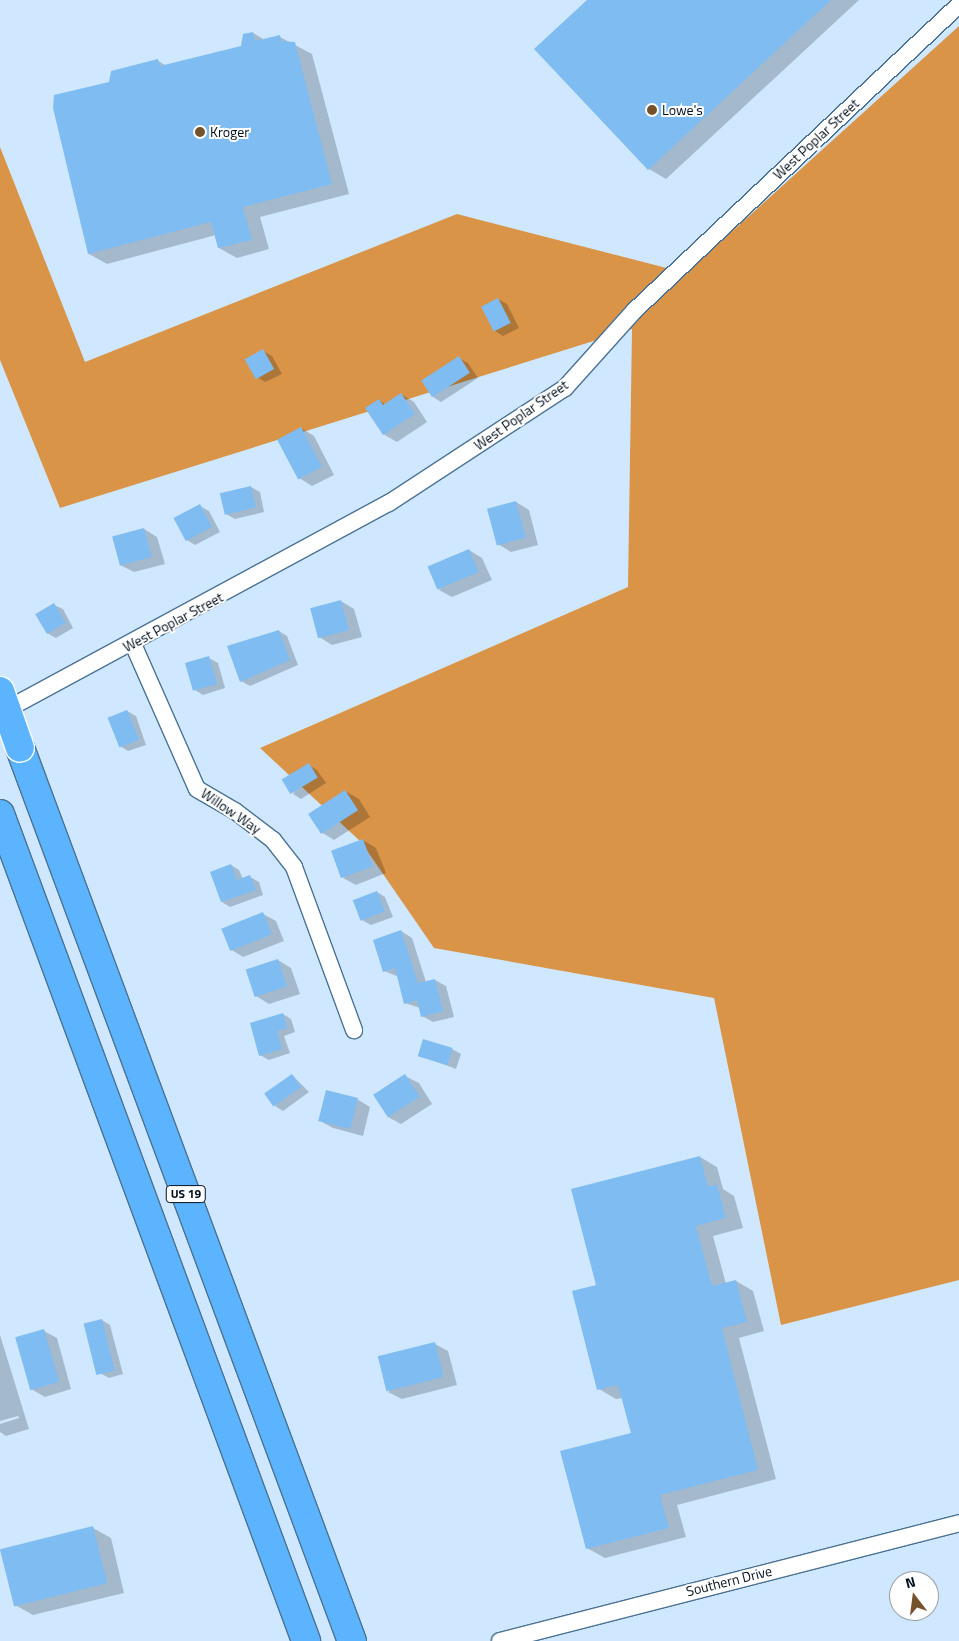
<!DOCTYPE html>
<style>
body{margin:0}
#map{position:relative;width:959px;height:1641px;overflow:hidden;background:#cfe8ff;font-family:"Titillium Web",sans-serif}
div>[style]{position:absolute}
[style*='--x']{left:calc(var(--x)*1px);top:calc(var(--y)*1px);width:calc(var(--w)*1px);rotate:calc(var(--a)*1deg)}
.forest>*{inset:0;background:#d99448}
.shadow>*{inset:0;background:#0003}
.building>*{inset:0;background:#7fbcf1;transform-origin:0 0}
.roads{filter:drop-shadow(1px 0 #4b7294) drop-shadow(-1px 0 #4b7294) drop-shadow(0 1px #4b7294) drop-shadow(0 -1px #4b7294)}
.minor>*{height:16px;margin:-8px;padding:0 8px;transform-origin:8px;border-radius:8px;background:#fff}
.motorway>*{height:28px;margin:-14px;padding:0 14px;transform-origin:14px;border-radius:14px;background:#5bb4fd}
.bridges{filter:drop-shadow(1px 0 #fff) drop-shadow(-1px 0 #fff) drop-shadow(0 1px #fff) drop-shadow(0 -1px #fff)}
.motorway-bridge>*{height:28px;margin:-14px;padding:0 14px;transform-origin:14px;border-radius:14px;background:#5bb4fd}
.dots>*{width:14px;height:14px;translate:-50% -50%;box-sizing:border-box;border:2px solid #fff;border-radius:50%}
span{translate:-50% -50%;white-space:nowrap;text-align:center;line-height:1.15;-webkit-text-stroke:4px #fff;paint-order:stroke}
.shield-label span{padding:1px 4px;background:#fff;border:1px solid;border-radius:4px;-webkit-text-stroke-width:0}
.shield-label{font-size:12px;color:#020f1c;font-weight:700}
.poi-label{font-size:14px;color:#020f1c}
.left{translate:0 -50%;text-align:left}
.street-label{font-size:14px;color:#020f1c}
.north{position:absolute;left:889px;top:1571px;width:50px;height:50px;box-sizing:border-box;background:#fff;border:1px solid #9a9fa4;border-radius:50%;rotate:345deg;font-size:14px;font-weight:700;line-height:20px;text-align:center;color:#020f1c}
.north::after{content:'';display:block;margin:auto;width:18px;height:22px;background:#76522c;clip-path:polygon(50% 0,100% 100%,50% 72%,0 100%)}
</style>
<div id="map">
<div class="forest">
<i style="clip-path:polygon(959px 26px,959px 1280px,781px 1325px,714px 998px,434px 948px,361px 842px,260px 748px,628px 587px,632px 329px,60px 508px,0 360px,0 147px,85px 362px,457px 214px,686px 273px)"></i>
</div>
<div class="shadow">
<i style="clip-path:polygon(589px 0,859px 0,666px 179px,649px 169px)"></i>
<i style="clip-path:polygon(253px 33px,265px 40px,280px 37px,312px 54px,349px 194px,260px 217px,269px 249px,237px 258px,219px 248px,216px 235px,107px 264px,89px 254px,110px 83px,158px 61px,167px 66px,242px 47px)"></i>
<i style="clip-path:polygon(498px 299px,507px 304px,519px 328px,503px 336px,495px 331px)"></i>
<i style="clip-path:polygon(263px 351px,272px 356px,282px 374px,265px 382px,257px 377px)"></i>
<i style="clip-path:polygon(459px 358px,468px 363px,478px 378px,441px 402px,433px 397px)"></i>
<i style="clip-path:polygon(401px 394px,414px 402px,427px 422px,397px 442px,383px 434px,379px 400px,386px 405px)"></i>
<i style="clip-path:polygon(301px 428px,314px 436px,334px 475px,312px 486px,299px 478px)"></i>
<i style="clip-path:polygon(251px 487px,260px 492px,264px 512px,235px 519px,226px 514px)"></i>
<i style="clip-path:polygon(516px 502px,529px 510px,538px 545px,511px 552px,498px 544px)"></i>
<i style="clip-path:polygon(200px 506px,209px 511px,220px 532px,195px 545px,187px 540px)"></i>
<i style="clip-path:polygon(144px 529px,157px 537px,165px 564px,134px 572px,120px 565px)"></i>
<i style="clip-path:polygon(469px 550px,482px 558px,492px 580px,452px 597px,439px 590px)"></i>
<i style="clip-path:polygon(341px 601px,354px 609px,362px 637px,332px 645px,319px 637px)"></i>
<i style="clip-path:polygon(54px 605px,63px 609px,73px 628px,56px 638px,47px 633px)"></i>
<i style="clip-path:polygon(279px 631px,287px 636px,298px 665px,250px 686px,241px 681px)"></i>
<i style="clip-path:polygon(209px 658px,218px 663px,225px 688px,203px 695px,195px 690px)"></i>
<i style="clip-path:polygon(127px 711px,136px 716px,146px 745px,128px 751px,120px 746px)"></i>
<i style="clip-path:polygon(309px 765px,317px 770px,326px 783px,301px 799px,293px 794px)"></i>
<i style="clip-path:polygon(345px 791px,359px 799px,370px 817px,334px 840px,321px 832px)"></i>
<i style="clip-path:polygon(363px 840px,376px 848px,386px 873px,356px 885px,343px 878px)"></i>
<i style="clip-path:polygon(231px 865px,239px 870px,243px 879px,250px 877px,259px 882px,263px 895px,230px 907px,222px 902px)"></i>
<i style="clip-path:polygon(377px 892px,385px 897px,393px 917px,371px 925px,362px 920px)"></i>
<i style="clip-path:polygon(263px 914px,276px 921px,284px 941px,243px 957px,230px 949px)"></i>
<i style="clip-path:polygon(401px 931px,412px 938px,426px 982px,435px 980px,446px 986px,454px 1017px,433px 1022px,422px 1016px,420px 1008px,405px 1003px,399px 977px,384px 971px)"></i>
<i style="clip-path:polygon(278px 960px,291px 968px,300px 994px,269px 1004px,256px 996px)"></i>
<i style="clip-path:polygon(283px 1014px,291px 1019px,295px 1032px,284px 1036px,290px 1053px,269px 1060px,260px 1055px)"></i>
<i style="clip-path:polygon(452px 1049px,461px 1054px,456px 1069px,419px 1055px)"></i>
<i style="clip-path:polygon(292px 1075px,309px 1092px,283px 1111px,275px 1106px)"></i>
<i style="clip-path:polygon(405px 1076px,419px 1083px,432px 1104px,401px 1124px,388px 1117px,375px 1095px)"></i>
<i style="clip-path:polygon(357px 1099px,370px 1107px,363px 1136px,333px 1128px,320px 1121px)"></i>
<i style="clip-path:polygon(700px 1157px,717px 1167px,723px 1189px,734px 1196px,743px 1228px,713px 1236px,726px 1284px,736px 1281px,753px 1291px,764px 1331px,739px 1338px,776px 1479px,677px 1505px,686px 1537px,605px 1558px,587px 1548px,632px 1434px,623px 1398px,616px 1399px,599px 1389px,597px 1286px)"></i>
<i style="clip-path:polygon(102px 1320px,110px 1325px,123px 1374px,109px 1378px,100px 1373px)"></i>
<i style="clip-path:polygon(44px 1331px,57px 1338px,71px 1389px,45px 1397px,31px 1389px)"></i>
<i style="clip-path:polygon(evenodd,0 1335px,29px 1429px,6px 1436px,0 1432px,0 1335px,18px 1416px,19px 1418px,0 1424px,0 1421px,18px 1416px)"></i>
<i style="clip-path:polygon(435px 1344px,448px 1351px,457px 1385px,402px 1399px,388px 1392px)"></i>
<i style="clip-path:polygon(93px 1528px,111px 1538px,124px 1593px,33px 1615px,15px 1605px)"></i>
</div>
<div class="building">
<i style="clip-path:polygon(587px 0,831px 0,648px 170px,534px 49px)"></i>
<i style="clip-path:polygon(253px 32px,255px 41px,280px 35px,281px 41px,295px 42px,332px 184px,243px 207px,252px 240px,218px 248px,211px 222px,88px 254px,53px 108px,54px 95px,109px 82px,111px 71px,158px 59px,160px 66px,241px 46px,243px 34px)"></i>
<i style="left:498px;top:298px;width:28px;height:19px;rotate:63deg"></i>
<i style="left:263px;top:349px;width:23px;height:21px;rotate:61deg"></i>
<i style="left:459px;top:356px;width:20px;height:45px;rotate:57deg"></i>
<i style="clip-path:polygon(401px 393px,415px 414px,383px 435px,365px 408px,379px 399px,383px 405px)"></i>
<i style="left:301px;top:427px;width:45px;height:27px;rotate:62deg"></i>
<i style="left:251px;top:486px;width:22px;height:32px;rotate:77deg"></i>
<i style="left:516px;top:501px;width:38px;height:30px;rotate:75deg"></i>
<i style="left:200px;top:504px;width:26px;height:30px;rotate:62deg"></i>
<i style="left:144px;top:528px;width:30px;height:33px;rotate:75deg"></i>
<i style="left:469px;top:549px;width:25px;height:45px;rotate:67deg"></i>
<i style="left:341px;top:600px;width:31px;height:32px;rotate:75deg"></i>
<i style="left:54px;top:603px;width:23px;height:22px;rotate:59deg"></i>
<i style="clip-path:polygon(279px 630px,290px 660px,240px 682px,227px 646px)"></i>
<i style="left:209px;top:656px;width:29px;height:25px;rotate:74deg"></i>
<i style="left:127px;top:710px;width:32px;height:21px;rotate:68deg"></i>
<i style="left:309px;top:763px;width:17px;height:32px;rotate:59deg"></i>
<i style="left:345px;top:790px;width:24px;height:44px;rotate:57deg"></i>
<i style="left:363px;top:839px;width:29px;height:34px;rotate:70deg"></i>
<i style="clip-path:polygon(231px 864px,237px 880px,250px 875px,256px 890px,221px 902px,210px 872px)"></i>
<i style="left:377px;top:891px;width:22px;height:26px;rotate:69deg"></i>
<i style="left:263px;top:912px;width:24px;height:45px;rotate:68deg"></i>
<i style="clip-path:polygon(401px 930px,418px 983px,435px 979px,443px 1011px,421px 1017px,417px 1000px,404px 1004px,395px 968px,383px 972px,373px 940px)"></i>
<i style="left:278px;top:959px;width:29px;height:34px;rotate:72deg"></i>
<i style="clip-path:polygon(283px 1013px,287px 1028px,277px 1031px,282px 1049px,259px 1056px,250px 1023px)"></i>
<i style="left:423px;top:1039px;width:31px;height:18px;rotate:17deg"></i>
<i style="left:292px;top:1074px;width:16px;height:34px;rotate:55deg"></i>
<i style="left:405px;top:1074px;width:27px;height:38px;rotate:57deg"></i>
<i style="left:326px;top:1090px;width:33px;height:32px;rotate:14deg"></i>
<i style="clip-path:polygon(700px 1156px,708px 1187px,717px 1184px,726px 1218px,696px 1226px,712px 1286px,736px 1280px,747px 1322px,722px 1328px,758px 1470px,660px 1495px,669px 1528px,586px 1549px,560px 1451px,631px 1433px,618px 1385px,597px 1390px,572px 1291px,596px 1285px,571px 1189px)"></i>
<i style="left:102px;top:1319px;width:53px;height:19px;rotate:76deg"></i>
<i style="left:44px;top:1329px;width:55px;height:30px;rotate:74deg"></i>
<i style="left:435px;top:1342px;width:36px;height:59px;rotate:76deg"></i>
<i style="left:93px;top:1526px;width:59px;height:96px;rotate:76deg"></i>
</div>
<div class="roads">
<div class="minor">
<i style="--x:133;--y:644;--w:158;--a:66.2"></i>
<i style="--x:197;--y:789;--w:44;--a:30.1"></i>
<i style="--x:235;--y:811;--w:48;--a:37.3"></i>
<i style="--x:273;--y:840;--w:34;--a:52"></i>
<i style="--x:294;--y:867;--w:174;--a:69.8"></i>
<i style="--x:0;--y:713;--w:442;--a:-28.4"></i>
<i style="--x:389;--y:503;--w:210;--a:-33.2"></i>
<i style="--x:565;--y:388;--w:103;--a:-48.1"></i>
<i style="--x:634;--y:311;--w:446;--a:-43.3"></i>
<i style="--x:500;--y:1641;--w:474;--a:-14.4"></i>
</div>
<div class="motorway">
<i style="--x:20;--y:748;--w:953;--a:69.61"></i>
<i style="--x:0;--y:814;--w:882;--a:69.69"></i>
</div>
</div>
<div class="bridges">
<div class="motorway-bridge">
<i style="--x:0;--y:691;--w:60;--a:70.7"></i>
</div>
</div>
<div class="dots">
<i style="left:652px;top:110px;background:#76522c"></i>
<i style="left:200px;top:132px;background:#76522c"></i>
</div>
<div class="shield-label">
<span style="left:186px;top:1194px">US 19</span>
</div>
<div class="poi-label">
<span class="left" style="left:662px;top:110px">Lowe's</span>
<span class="left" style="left:210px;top:132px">Kroger</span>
</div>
<div class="street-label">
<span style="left:816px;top:139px;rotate:-43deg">West Poplar Street</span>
<span style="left:521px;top:415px;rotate:-35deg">West Poplar Street</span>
<span style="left:173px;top:622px;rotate:-28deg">West Poplar Street</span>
<span style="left:231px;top:811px;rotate:34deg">Willow Way</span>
<span style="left:729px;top:1581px;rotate:-14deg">Southern Drive</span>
</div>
<div class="north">N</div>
</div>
